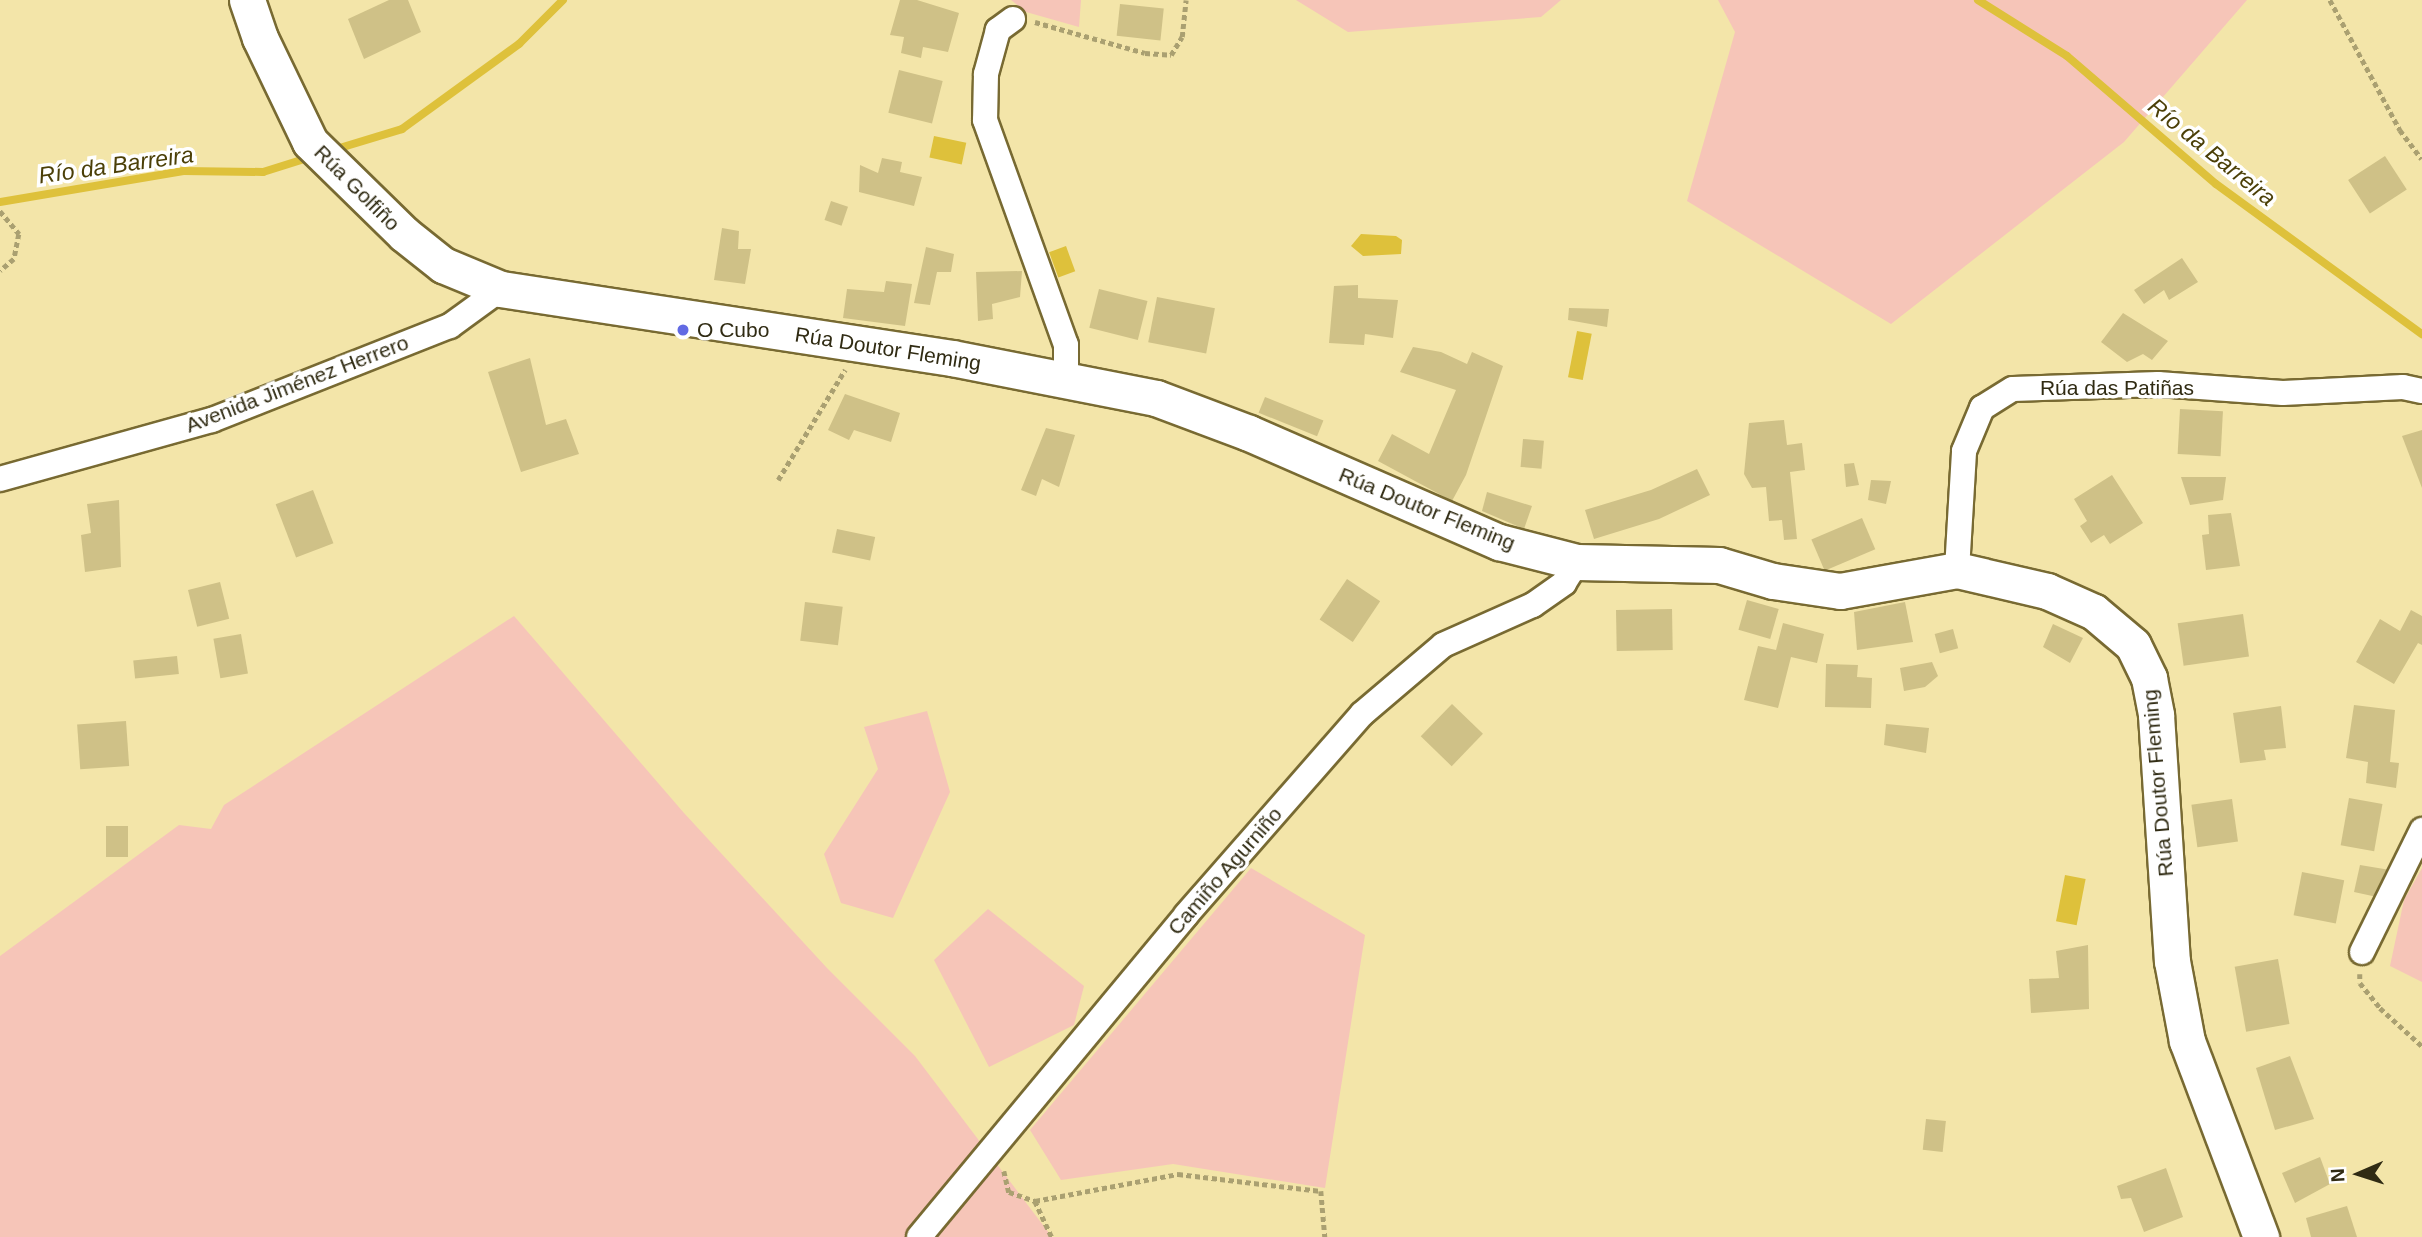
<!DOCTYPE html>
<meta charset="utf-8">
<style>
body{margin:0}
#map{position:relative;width:2422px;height:1237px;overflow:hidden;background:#f3e5a9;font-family:Arial,sans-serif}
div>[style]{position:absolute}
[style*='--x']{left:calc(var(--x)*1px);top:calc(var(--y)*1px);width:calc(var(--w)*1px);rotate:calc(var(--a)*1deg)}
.green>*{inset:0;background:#f6c5b8}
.water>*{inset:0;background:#dec13b;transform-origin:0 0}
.stream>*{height:8px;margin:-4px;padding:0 4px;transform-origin:4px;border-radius:4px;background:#dec13b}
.building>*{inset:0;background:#cfc187;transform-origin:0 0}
.path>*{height:4.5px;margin-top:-2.25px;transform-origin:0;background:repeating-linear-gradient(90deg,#aaa071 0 5px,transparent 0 8.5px)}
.roads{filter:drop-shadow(2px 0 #786a32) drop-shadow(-2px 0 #786a32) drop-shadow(0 2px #786a32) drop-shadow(0 -2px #786a32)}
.minor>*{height:24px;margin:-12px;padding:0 12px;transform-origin:12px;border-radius:12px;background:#fff}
.secondary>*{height:35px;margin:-17.5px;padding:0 17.5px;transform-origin:17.5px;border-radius:17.5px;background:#fff}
.dots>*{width:19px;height:19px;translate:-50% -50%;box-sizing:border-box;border:4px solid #fff;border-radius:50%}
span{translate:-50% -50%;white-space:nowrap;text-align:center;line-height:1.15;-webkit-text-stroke:7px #fff;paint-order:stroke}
.street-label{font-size:21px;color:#302b13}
.poi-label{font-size:21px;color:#302b13}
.left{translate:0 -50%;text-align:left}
.water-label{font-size:23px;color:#4b3f07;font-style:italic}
.north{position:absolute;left:2324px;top:1139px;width:70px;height:70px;-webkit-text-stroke:5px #fff;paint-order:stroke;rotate:267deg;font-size:19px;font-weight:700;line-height:28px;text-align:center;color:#302b13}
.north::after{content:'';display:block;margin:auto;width:24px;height:32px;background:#302b13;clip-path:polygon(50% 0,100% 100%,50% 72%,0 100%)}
</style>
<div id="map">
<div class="green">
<i style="clip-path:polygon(1011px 0,1081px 0,1079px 27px,1026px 12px)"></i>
<i style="clip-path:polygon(1296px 0,1561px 0,1541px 17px,1348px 32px)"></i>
<i style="clip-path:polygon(1718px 0,2247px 0,2124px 142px,1891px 324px,1687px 201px,1735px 32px)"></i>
<i style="clip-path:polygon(514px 616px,684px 813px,827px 968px,915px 1056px,1052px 1237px,0 1237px,0 956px,179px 825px,211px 829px,224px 805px)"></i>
<i style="clip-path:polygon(927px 711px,950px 792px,893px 918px,841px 903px,824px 854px,878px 769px,864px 727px)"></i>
<i style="clip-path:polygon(1251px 868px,1365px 935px,1325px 1188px,1173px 1164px,1061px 1180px,1030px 1130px)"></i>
<i style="clip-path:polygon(2422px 868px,2422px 982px,2390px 966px,2404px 900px)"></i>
<i style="clip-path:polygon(988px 909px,1084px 986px,1074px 1025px,989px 1067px,934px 960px)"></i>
</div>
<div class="water">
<i style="left:934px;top:136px;width:33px;height:22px;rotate:12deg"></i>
<i style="clip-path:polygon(1361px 234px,1396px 236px,1402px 240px,1401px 254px,1363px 256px,1351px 246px)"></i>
<i style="left:1066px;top:246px;width:27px;height:18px;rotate:70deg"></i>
<i style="left:1577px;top:331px;width:15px;height:47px;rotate:11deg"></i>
<i style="left:2065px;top:875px;width:21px;height:47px;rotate:11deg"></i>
</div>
<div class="stream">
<i style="--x:1978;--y:0;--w:105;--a:32.2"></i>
<i style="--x:2067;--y:56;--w:196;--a:40.7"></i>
<i style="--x:2216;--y:184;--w:255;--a:36.1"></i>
<i style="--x:333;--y:150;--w:72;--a:-16.9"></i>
<i style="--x:402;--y:129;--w:145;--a:-36"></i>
<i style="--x:519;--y:44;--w:62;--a:-45"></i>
<i style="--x:0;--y:202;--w:186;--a:-9.6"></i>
<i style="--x:183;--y:171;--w:80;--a:0.7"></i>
<i style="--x:263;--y:172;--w:50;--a:-17.4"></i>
</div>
<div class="building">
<i style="clip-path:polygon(389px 0,408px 0,421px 32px,364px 59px,348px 19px)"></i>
<i style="clip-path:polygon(900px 0,917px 0,959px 13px,948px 52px,923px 47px,921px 58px,901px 53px,904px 37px,890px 35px)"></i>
<i style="left:1120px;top:4px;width:44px;height:32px;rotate:6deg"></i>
<i style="left:899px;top:70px;width:45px;height:44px;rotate:14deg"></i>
<i style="left:2385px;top:156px;width:40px;height:44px;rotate:57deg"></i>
<i style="clip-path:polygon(882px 158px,902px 162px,900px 172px,922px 177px,914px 206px,859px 192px,860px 165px,878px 173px)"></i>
<i style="left:831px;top:201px;width:18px;height:20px;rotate:19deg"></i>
<i style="clip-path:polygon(722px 228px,739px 231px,738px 249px,751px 249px,745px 284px,714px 280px)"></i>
<i style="clip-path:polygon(926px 247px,954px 254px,951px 272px,937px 272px,930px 305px,914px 303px)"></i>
<i style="clip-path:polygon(2182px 258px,2198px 282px,2169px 300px,2164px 290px,2144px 304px,2134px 290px)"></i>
<i style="clip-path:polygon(1022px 271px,1020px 297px,992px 304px,993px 319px,978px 321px,976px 272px)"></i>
<i style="clip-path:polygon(886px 281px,912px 284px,905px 326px,843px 318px,847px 289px,884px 292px)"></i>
<i style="clip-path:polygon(1358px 285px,1358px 298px,1398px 300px,1393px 338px,1365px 334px,1364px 345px,1329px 343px,1334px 286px)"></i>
<i style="left:1099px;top:289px;width:50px;height:40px;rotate:14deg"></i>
<i style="left:1157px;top:297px;width:59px;height:46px;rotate:11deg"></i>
<i style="clip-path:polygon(1569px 308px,1609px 309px,1607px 327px,1568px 320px)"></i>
<i style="clip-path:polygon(2123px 313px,2168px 341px,2152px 360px,2143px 354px,2127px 362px,2101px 342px)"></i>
<i style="clip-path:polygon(1413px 347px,1441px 352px,1467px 364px,1472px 352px,1503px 366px,1466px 475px,1452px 501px,1378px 461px,1392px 434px,1429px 454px,1456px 390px,1400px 372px)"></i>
<i style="clip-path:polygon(530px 358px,546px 425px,566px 419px,579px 454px,521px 472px,488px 372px)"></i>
<i style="clip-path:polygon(845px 394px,900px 413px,891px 442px,854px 430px,849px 440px,828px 430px)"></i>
<i style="left:1265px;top:397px;width:63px;height:17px;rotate:22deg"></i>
<i style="left:2180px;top:409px;width:43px;height:45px;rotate:3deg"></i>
<i style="clip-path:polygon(1784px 420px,1787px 445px,1802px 443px,1805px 470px,1790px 472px,1797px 539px,1784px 540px,1782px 520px,1769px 521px,1766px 487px,1752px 488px,1744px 474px,1749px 423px)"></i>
<i style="clip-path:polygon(1046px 428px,1075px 435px,1059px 487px,1042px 479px,1036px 496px,1021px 490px)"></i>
<i style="clip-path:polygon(2422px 430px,2422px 488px,2402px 436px)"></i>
<i style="left:1523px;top:439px;width:21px;height:28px;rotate:5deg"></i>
<i style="clip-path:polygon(1854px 463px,1859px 485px,1846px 487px,1844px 464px)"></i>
<i style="clip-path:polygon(1697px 469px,1710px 495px,1659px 519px,1594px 539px,1585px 510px,1651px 490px)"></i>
<i style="clip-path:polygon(2112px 475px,2143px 523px,2110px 544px,2104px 535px,2091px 543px,2080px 526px,2087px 521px,2074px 499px)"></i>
<i style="clip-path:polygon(2181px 477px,2226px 477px,2223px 500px,2190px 505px)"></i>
<i style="clip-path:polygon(1871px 480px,1891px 481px,1886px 504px,1868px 500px)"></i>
<i style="left:313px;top:490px;width:57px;height:40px;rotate:69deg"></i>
<i style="clip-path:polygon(1487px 492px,1532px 506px,1524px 529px,1482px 511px)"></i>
<i style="clip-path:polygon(119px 500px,121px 567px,85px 572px,81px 535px,91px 533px,87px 504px)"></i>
<i style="clip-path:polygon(2231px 513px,2240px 566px,2206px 570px,2202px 535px,2209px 534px,2208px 515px)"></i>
<i style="left:1862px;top:518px;width:34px;height:55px;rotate:67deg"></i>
<i style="left:837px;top:529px;width:39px;height:24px;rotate:12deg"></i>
<i style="left:1347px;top:579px;width:40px;height:49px;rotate:34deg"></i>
<i style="left:220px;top:582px;width:38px;height:33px;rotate:76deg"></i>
<i style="left:1747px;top:600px;width:33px;height:31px;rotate:16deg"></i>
<i style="left:805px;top:602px;width:38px;height:39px;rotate:7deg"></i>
<i style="clip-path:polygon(1905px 602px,1913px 642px,1857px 650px,1854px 612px)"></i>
<i style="left:1672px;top:609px;width:41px;height:56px;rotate:89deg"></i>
<i style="clip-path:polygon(2411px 610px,2422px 616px,2422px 645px,2418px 643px,2394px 684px,2356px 662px,2380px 619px,2400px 631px)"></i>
<i style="left:2243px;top:614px;width:43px;height:66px;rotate:82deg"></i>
<i style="clip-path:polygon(1783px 623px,1824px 634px,1817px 663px,1791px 657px,1778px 708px,1744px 700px,1758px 646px,1776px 650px)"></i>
<i style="clip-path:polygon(2053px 624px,2083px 638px,2070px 663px,2043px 647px)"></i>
<i style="left:1953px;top:629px;width:20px;height:19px;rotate:75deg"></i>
<i style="left:241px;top:634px;width:40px;height:28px;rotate:80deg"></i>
<i style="left:177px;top:656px;width:18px;height:44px;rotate:84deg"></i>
<i style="clip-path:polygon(1932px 662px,1938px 676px,1925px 687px,1904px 691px,1900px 668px)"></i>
<i style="clip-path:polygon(1826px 664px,1858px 665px,1857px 677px,1872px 678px,1871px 708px,1825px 707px)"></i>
<i style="left:1452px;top:704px;width:43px;height:45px;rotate:44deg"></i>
<i style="clip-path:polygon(2354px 705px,2395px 710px,2390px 762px,2399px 763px,2396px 788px,2366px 783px,2368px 762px,2346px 758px)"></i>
<i style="clip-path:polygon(2281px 706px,2286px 748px,2264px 750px,2266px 760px,2240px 763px,2233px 713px)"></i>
<i style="left:126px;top:721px;width:45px;height:49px;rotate:86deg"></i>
<i style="clip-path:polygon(1886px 724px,1929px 728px,1926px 753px,1884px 745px)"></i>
<i style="left:2349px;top:798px;width:34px;height:48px;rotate:10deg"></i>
<i style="left:2232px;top:799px;width:43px;height:41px;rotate:82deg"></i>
<i style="left:106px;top:826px;width:22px;height:31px"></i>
<i style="clip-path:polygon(2360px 865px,2390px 870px,2377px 897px,2354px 892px)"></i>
<i style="left:2302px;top:872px;width:43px;height:44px;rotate:11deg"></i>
<i style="clip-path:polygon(2088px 945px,2089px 1009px,2031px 1013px,2029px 979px,2059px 978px,2056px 951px)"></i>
<i style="left:2278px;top:959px;width:66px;height:44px;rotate:80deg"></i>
<i style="clip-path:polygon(2290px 1056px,2314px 1119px,2275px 1130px,2256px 1068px)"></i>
<i style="left:1926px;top:1119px;width:20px;height:31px;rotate:6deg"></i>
<i style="clip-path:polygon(2320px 1157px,2330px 1184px,2295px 1203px,2282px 1173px)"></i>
<i style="clip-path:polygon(2166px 1168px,2183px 1217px,2144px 1232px,2131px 1198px,2121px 1199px,2117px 1186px)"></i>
<i style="clip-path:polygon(2347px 1206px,2357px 1237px,2311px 1237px,2306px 1218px)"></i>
</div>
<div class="path">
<i style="--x:2330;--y:0;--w:148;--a:61.7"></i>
<i style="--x:2400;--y:130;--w:36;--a:53"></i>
<i style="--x:1035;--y:22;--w:114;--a:15.7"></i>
<i style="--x:1145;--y:53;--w:26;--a:4"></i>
<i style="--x:1171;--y:55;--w:21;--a:-59"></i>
<i style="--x:1182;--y:37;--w:37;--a:-84"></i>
<i style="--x:0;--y:211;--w:30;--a:50"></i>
<i style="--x:19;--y:234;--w:25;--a:101"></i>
<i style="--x:14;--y:259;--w:18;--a:139"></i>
<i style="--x:778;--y:480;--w:129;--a:-58.7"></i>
<i style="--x:2360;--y:974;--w:9;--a:90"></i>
<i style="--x:2360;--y:983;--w:32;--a:51"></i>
<i style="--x:2380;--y:1008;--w:57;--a:42.1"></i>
<i style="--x:1004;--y:1171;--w:22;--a:77"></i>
<i style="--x:1009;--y:1192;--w:28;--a:19"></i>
<i style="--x:1035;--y:1201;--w:40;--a:65"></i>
<i style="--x:1035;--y:1201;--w:146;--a:-10.7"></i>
<i style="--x:1178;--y:1174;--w:144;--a:6.8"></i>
<i style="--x:1321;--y:1191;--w:46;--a:85"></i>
</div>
<div class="roads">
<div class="minor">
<i style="--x:1013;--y:19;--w:19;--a:144"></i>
<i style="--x:998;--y:30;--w:46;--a:105.3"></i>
<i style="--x:986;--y:74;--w:46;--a:91.2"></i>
<i style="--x:985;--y:120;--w:239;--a:70.2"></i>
<i style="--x:1066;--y:345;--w:35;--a:90"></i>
<i style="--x:0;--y:479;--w:220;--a:-15.6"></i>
<i style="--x:212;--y:420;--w:256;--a:-21.6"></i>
<i style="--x:450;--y:326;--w:63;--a:-36"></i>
<i style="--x:1957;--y:570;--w:119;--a:-86.6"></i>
<i style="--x:1964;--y:451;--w:47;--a:-67.3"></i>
<i style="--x:1982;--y:408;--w:36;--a:-32"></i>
<i style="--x:2013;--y:389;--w:145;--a:-2"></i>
<i style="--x:2158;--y:384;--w:125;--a:4.1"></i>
<i style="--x:2283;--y:393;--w:120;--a:-2.9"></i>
<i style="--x:2403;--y:387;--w:19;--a:12"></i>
<i style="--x:2362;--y:952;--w:136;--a:-63.8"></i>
<i style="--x:919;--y:1237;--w:418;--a:-50.3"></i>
<i style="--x:1186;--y:915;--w:267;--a:-48.8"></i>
<i style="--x:1362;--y:714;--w:106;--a:-40.4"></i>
<i style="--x:1443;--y:645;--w:98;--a:-24"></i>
<i style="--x:1533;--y:605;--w:38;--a:-35"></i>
<i style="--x:1564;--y:583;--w:25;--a:-58"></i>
</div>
<div class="secondary">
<i style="--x:247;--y:0;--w:40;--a:71.1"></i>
<i style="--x:260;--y:38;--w:115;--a:64.3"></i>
<i style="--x:310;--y:142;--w:132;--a:44.4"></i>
<i style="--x:404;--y:234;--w:50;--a:38.5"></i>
<i style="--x:443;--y:265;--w:63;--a:22.5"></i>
<i style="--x:501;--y:289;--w:456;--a:8.7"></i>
<i style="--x:952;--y:358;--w:208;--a:11.1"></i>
<i style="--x:1156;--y:398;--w:99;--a:20.6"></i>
<i style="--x:1249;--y:433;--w:273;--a:23.6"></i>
<i style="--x:1499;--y:542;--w:81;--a:14.4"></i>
<i style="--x:1577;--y:562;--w:142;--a:1.2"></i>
<i style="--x:1719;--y:565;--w:56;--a:16.5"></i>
<i style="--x:1773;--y:581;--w:68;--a:8.5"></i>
<i style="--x:1840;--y:591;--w:119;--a:-10.2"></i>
<i style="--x:1957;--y:570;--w:92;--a:13.1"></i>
<i style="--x:2047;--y:591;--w:51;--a:24.1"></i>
<i style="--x:2094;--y:612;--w:51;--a:40.2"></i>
<i style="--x:2133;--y:645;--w:37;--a:64"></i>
<i style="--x:2149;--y:678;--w:38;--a:79"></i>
<i style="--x:2156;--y:715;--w:247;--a:86.3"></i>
<i style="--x:2172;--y:961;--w:81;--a:79.4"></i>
<i style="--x:2187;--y:1041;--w:210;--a:69.3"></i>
</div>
</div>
<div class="dots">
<i style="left:683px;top:330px;background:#626ae3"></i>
</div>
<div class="street-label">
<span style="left:357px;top:188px;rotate:45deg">Rúa Golfiño</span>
<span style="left:888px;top:349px;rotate:9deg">Rúa Doutor Fleming</span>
<span style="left:297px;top:384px;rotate:-21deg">Avenida Jiménez Herrero</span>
<span style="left:2117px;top:388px">Rúa das Patiñas</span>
<span style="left:1427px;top:509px;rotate:22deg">Rúa Doutor Fleming</span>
<span style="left:2158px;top:783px;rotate:-95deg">Rúa Doutor Fleming</span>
<span style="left:1225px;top:871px;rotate:-49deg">Camiño Agurniño</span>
</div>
<div class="poi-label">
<span class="left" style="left:697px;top:330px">O Cubo</span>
</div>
<div class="water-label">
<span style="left:2212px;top:152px;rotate:39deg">Río da Barreira</span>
<span style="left:116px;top:165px;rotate:-8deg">Río da Barreira</span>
</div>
<div class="north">N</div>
</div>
